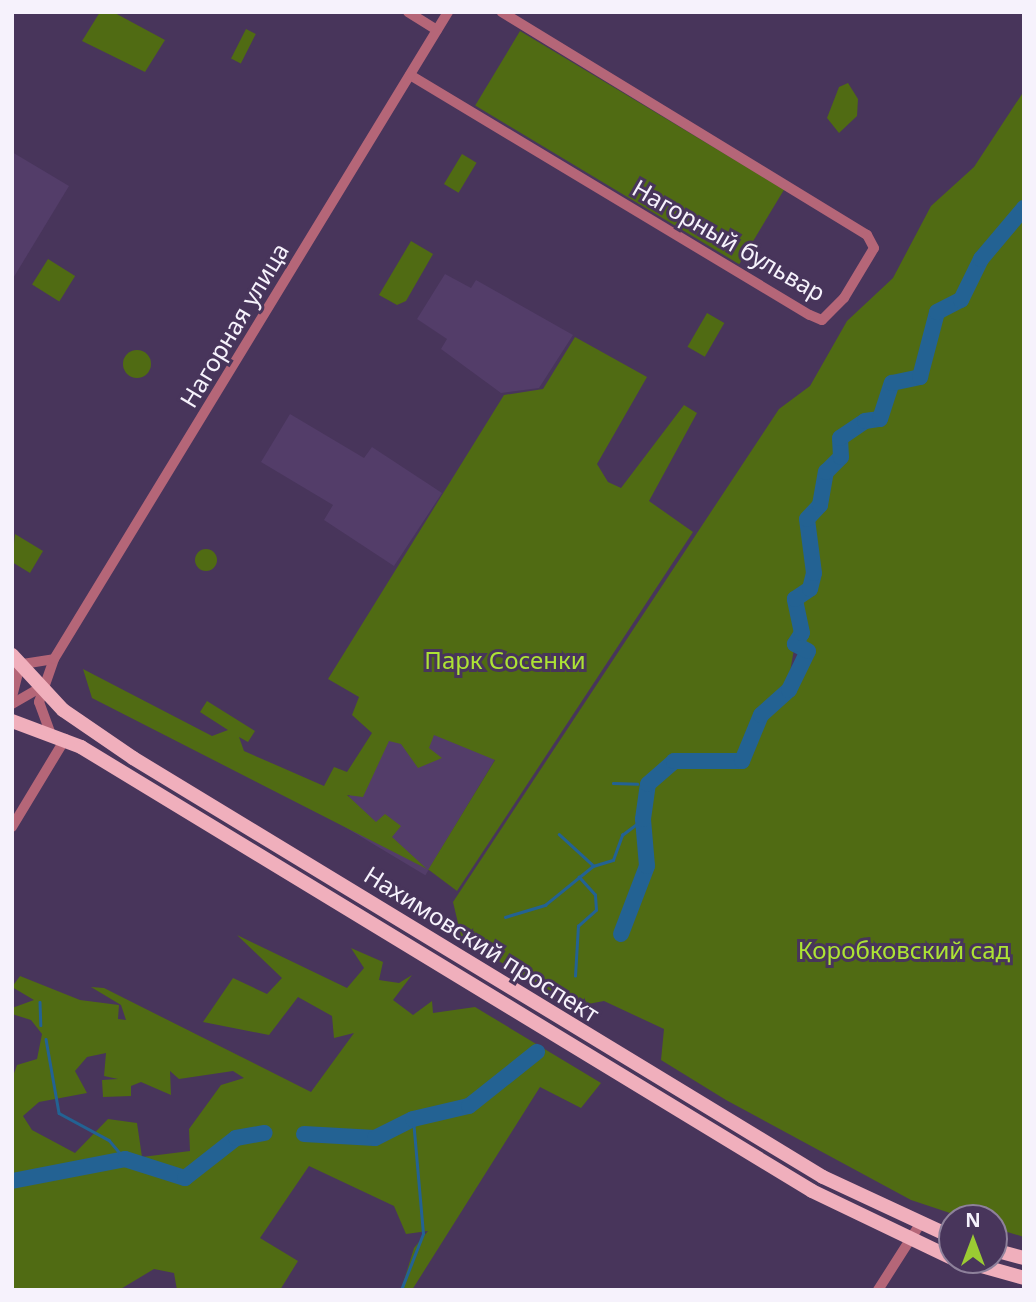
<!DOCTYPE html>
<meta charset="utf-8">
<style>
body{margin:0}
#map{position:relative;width:1036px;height:1302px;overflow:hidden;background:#48355b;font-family:"Noto Sans",sans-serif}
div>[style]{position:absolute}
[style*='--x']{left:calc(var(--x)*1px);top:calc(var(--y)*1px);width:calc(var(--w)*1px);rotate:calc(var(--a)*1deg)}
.built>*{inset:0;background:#533d69;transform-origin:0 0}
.green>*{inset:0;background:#506b13;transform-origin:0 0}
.round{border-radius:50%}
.stream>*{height:2.5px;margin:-1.25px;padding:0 1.25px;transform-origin:1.25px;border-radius:1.25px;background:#236293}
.river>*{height:16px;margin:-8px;padding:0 8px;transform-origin:8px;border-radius:8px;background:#236293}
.minor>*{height:10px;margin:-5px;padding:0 5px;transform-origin:5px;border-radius:5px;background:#b56678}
.major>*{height:14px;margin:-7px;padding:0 7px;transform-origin:7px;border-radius:7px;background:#f0afbc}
span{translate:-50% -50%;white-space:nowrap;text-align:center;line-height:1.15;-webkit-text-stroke:6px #48355b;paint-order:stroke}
.street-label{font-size:24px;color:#f6f2fc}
.park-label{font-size:24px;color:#ade334}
.frame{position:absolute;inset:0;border:14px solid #f6f2fc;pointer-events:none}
.north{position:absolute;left:938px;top:1204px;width:70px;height:70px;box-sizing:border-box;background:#48355b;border:2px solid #8e819b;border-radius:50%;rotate:0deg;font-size:19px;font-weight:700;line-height:28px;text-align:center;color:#f6f2fc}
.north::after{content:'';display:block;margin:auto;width:24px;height:32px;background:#9bcb33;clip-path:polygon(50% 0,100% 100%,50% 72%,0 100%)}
</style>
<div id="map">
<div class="built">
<i style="clip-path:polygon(12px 152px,69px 186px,12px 280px)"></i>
<i style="clip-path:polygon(445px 274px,471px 288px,476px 280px,573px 335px,539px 388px,501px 393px,441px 349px,447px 339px,417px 319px)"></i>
<i style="clip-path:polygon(290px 414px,364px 458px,372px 447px,442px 493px,394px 566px,324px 520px,333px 505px,261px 462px)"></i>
<i style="left:404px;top:705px;width:106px;height:135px;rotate:31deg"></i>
</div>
<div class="green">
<i style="clip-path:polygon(100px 12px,113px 12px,165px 40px,145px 72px,82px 41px)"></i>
<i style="left:246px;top:29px;width:11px;height:33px;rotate:27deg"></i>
<i style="left:520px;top:31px;width:308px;height:87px;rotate:31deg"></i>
<i style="clip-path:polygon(848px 83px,858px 99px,857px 116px,839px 133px,827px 118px,839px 87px)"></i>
<i style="clip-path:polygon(evenodd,1024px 91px,1024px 1237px,994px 1228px,994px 1218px,965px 1218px,911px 1200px,726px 1100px,661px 1060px,664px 1029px,604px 1001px,577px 1006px,462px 940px,453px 902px,779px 409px,810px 386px,847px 321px,893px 278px,931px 206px,974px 167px,1024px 91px,795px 643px,809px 651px,806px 666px,790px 672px,795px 643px)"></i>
<i style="left:462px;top:154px;width:17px;height:35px;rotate:31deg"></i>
<i style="clip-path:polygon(411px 241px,433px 254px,406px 301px,397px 305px,379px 295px)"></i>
<i style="left:48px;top:259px;width:32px;height:30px;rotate:32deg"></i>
<i style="left:707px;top:313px;width:20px;height:39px;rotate:30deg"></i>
<i style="clip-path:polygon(evenodd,575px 337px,647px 377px,597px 464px,608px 482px,621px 488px,684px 405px,697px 413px,649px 501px,693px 532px,457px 891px,429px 870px,92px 698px,83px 669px,212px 736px,228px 730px,200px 712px,207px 701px,255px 731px,248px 742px,239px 737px,244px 751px,324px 786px,334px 767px,347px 772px,372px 733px,352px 715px,359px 697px,328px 679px,504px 395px,543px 389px,575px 337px,434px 735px,495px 760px,428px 870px,392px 837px,401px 826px,385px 814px,376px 822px,347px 795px,363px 797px,389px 741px,401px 744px,418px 768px,442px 758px,429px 748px,434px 735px)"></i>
<i class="round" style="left:123px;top:350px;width:28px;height:28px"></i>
<i style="clip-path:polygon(15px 534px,43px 551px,30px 573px,12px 562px)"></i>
<i class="round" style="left:195px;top:549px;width:22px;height:22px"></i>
<i style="clip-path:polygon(evenodd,237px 935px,347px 988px,364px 968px,351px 948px,383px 962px,379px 980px,399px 983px,412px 975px,393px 1000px,413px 1015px,432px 1001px,433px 1013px,475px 1007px,601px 1083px,581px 1108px,540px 1087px,412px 1290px,401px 1290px,414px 1248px,428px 1231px,406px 1234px,394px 1206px,309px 1166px,260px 1238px,298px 1261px,280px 1290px,177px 1290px,174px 1273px,154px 1269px,119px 1290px,12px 1290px,12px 1079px,17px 1065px,37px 1059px,42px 1034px,31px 1020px,12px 1014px,12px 1008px,34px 1000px,12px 987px,20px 976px,80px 1000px,119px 1005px,118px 1019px,126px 1020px,121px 1005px,91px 987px,104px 988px,311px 1092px,354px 1033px,334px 1038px,332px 1016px,298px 997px,269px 1035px,203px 1022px,233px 978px,267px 994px,282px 978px,237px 935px,106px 1053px,104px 1076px,118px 1079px,102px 1080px,103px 1097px,131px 1096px,131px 1086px,141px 1082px,171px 1095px,170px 1071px,179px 1079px,233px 1071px,244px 1078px,221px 1085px,189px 1129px,190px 1151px,142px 1157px,137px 1123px,108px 1119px,75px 1153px,32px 1130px,23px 1116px,39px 1102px,87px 1093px,75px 1071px,87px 1057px,106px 1053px)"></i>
</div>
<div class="stream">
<i style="--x:613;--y:783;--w:24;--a:2"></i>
<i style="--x:644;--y:784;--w:4;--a:0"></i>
<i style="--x:559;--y:834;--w:46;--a:42.4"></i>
<i style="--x:505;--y:917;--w:42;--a:-16.7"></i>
<i style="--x:545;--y:905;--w:62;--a:-39.1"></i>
<i style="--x:593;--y:866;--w:21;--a:-17"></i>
<i style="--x:613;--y:860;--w:27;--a:-70"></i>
<i style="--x:622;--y:835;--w:26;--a:-37"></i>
<i style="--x:575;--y:976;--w:50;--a:-86.6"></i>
<i style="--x:578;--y:926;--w:24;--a:-42"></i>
<i style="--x:596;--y:910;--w:15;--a:-94"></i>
<i style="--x:595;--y:895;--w:24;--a:-132"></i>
<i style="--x:40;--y:1002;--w:23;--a:88"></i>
<i style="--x:46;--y:1039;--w:75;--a:80"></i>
<i style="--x:59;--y:1113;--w:57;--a:28.4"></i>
<i style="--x:109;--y:1140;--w:25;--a:50"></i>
<i style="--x:401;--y:1290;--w:60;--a:-68.6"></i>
<i style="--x:423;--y:1234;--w:115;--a:-95"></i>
</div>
<div class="river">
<i style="--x:621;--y:934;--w:73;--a:-69.1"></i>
<i style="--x:647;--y:866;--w:47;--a:-94.9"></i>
<i style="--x:643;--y:819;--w:35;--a:-82"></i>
<i style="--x:648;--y:784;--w:35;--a:-41"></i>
<i style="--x:674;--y:761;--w:68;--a:0"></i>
<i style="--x:742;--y:761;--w:50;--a:-67.6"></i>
<i style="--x:761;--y:715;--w:38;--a:-42"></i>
<i style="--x:789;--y:690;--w:43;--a:-64"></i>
<i style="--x:808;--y:651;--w:15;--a:-152"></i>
<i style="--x:795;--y:644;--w:13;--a:-58"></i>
<i style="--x:802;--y:633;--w:35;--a:-102"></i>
<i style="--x:795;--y:599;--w:18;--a:-34"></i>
<i style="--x:810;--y:589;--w:16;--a:-76"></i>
<i style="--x:814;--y:573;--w:54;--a:-97.4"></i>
<i style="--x:807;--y:519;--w:19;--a:-47"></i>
<i style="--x:820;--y:505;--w:34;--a:-80"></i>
<i style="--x:826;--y:472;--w:21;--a:-45"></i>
<i style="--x:841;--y:457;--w:19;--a:-93"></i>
<i style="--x:840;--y:438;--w:30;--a:-34"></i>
<i style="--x:865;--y:421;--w:15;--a:-8"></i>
<i style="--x:880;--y:419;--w:38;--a:-72"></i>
<i style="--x:892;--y:383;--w:29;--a:-12"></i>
<i style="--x:920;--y:377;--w:67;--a:-75.3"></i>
<i style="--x:937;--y:312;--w:27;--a:-27"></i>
<i style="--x:961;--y:300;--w:46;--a:-64"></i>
<i style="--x:981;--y:259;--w:67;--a:-49.9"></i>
<i style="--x:304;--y:1134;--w:71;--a:3.2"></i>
<i style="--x:375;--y:1138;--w:42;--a:-26.6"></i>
<i style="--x:413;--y:1119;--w:57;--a:-13.1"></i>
<i style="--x:469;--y:1106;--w:87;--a:-38.5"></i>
<i style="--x:12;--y:1181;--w:115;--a:-11"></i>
<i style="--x:125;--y:1159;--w:63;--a:17.6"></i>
<i style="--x:185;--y:1178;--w:65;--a:-38.1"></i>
<i style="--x:236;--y:1138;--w:29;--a:-10"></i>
</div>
<div class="minor">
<i style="--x:408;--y:12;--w:34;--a:32"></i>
<i style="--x:410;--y:75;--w:466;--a:31"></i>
<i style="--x:810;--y:315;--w:13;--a:23"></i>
<i style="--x:822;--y:320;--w:31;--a:-45"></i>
<i style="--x:844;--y:298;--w:58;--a:-59"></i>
<i style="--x:874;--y:248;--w:15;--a:-118"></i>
<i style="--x:867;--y:235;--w:428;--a:-148.6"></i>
<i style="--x:23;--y:664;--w:31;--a:-9"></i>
<i style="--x:12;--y:697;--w:36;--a:-76"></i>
<i style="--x:12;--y:704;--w:34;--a:-30"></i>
<i style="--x:50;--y:732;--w:32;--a:-110"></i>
<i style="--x:39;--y:702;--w:46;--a:-70.8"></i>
<i style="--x:54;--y:659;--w:758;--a:-58.66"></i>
<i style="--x:12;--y:827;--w:103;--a:-58.9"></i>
<i style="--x:878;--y:1290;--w:78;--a:-57.5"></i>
</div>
<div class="major">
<i style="--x:12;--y:655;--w:75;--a:47.2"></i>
<i style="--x:63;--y:710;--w:85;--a:34.4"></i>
<i style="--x:133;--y:758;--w:807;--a:31.27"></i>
<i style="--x:823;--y:1177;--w:142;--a:24.9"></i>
<i style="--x:12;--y:721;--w:74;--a:20.6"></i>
<i style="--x:81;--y:747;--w:855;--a:31.27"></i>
<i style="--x:812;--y:1191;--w:155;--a:25.6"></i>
<i style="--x:994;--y:1250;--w:31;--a:15"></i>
<i style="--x:960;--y:1260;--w:66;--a:15.7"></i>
</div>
<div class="street-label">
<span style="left:729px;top:240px;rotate:30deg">Нагорный бульвар</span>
<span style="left:234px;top:325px;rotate:-59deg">Нагорная улица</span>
<span style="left:482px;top:944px;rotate:32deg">Нахимовский проспект</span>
</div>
<div class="park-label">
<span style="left:505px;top:660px">Парк Сосенки</span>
<span style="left:904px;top:950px">Коробковский сад</span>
</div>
<div class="frame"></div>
<div class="north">N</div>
</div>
